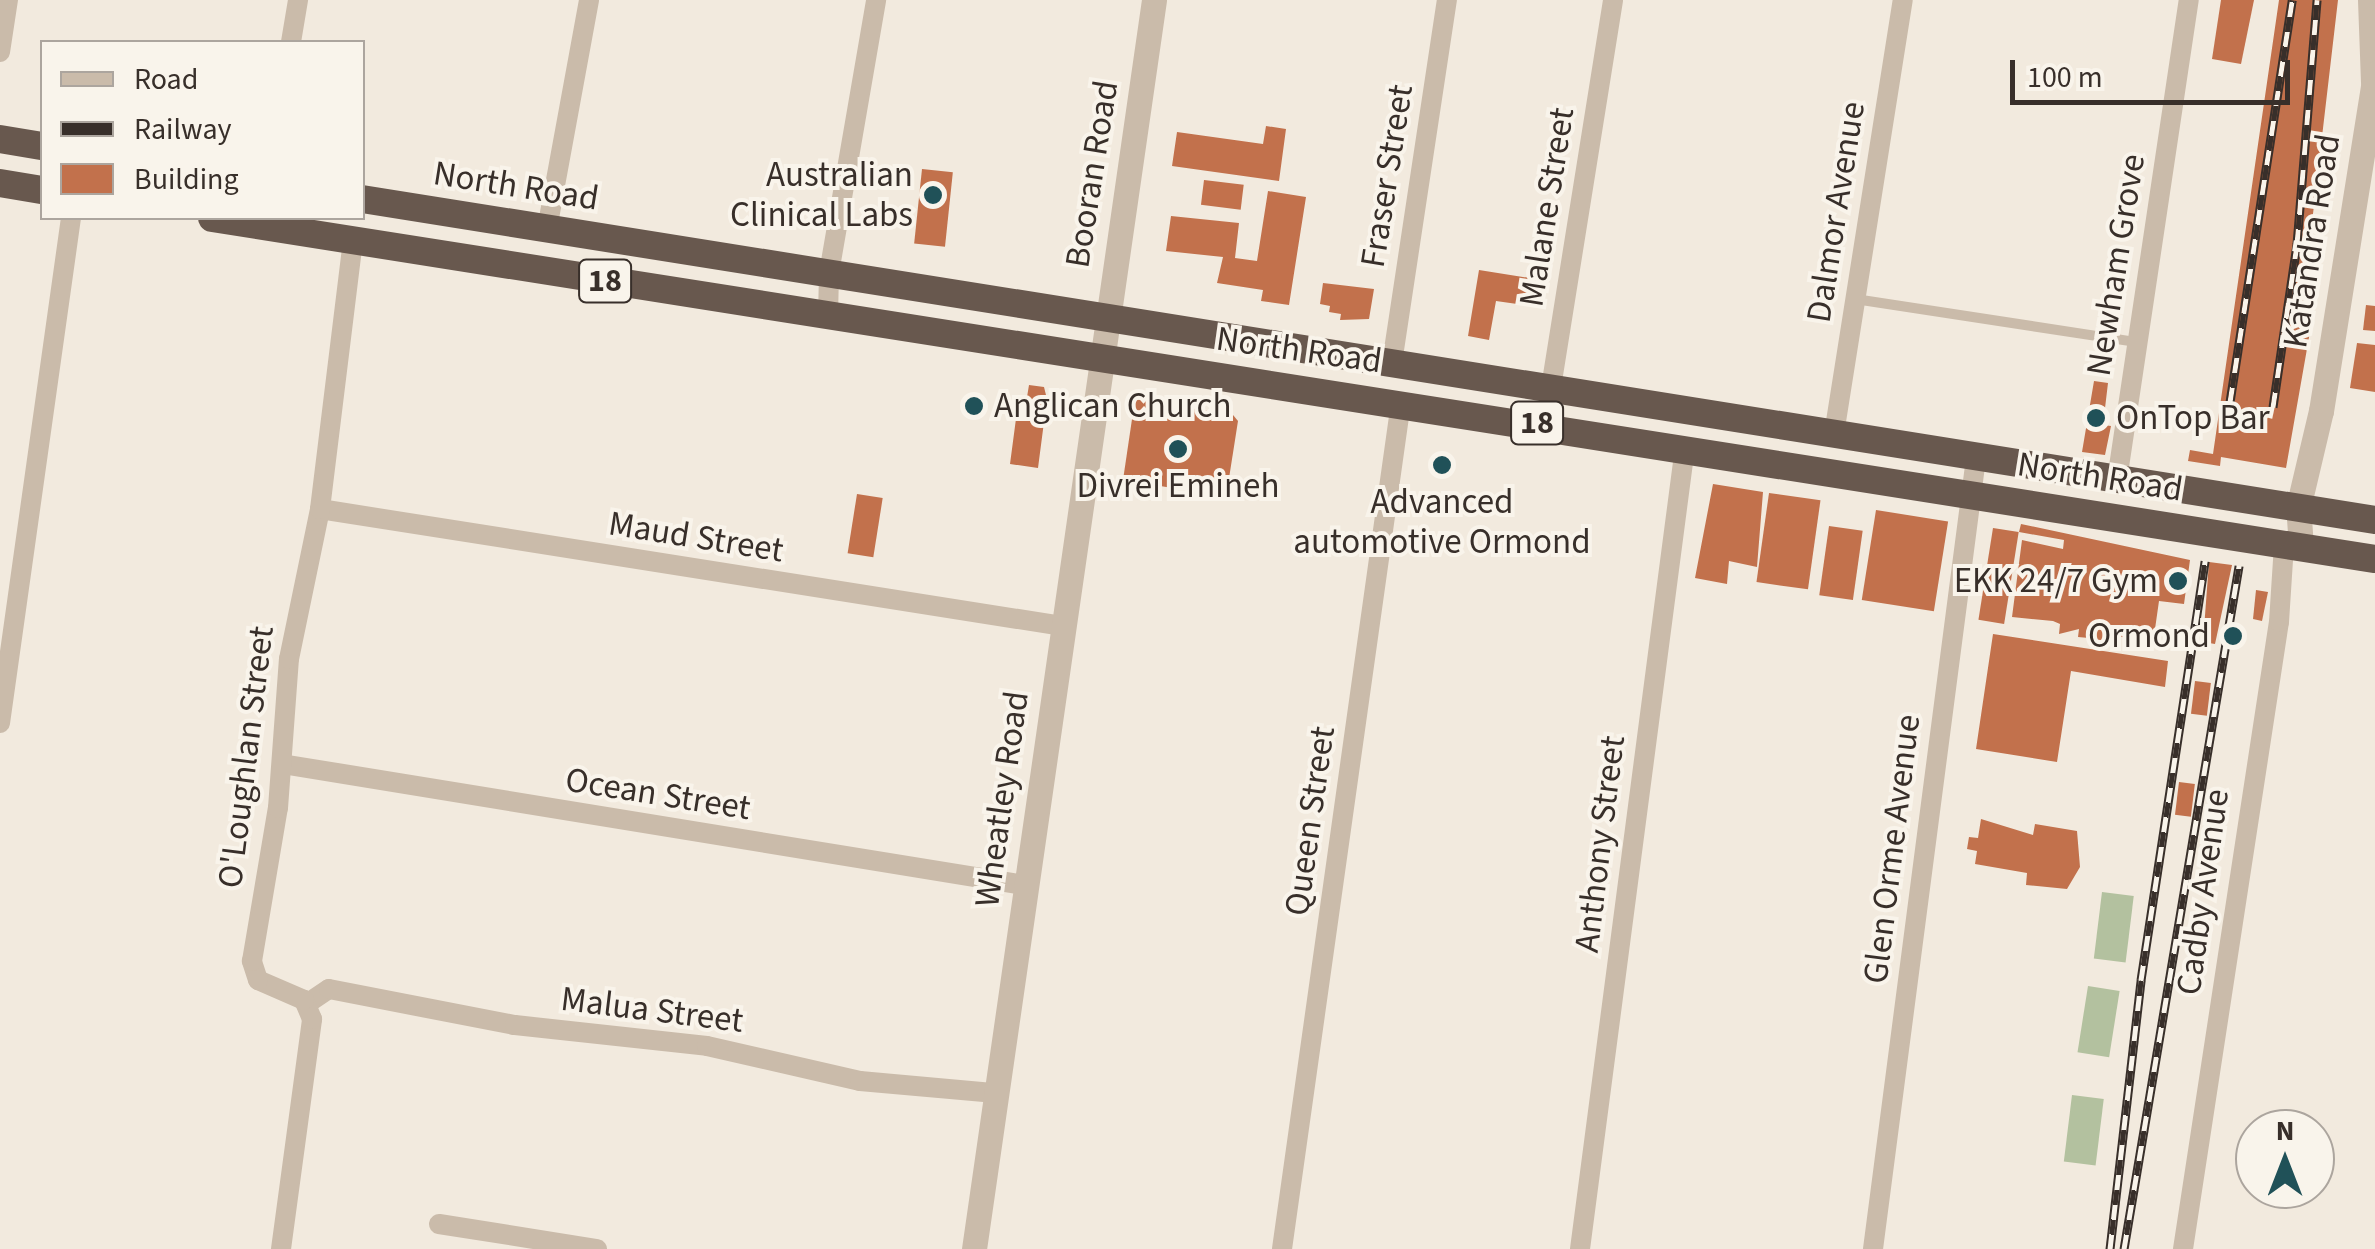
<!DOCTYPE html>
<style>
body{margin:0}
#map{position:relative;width:2375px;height:1249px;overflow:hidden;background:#f2eade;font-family:"Source Sans 3",sans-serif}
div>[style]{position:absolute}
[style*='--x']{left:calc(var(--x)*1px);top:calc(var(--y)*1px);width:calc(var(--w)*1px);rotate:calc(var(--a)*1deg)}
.green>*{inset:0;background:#b3c19f;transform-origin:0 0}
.building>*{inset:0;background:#c2714c;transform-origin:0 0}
.service>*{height:10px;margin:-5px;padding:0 5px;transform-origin:5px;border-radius:5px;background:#cabbaa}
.minor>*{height:20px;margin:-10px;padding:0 10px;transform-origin:10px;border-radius:10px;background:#cabbaa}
.tertiary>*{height:25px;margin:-12.5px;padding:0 12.5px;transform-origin:12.5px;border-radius:12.5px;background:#cabbaa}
.trunk>*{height:28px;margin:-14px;padding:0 14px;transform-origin:14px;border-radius:14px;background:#68584e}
.rail>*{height:9px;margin-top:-4.5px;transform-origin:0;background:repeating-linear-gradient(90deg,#f9f4eb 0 15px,#382f2a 0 30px);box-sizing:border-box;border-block:2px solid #382f2a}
.dots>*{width:28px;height:28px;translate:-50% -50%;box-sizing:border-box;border:5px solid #f9f4eb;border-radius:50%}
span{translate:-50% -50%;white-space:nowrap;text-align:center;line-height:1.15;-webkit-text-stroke:8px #f9f4eb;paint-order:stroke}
.shield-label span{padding:2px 8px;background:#f9f4eb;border:2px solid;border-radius:8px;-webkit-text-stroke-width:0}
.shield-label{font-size:32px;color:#382f2a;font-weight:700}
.street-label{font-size:35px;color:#382f2a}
.poi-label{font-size:35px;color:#382f2a}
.right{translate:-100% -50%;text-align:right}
.left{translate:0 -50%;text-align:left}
.legend{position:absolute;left:40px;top:40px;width:325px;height:180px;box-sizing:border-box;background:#f9f4eb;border:2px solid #aca59e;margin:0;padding:12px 18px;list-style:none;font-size:30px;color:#382f2a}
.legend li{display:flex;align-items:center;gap:20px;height:50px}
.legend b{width:50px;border:2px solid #aca59e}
.north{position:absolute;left:2235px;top:1109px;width:100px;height:100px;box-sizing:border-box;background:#f9f4eb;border:2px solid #aca59e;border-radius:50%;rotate:0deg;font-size:28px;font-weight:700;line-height:40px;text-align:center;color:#382f2a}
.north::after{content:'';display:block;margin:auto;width:35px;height:45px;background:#205158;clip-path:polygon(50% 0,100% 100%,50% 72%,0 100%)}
.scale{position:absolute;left:2010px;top:60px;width:280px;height:45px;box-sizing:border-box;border:5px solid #382f2a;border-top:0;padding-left:12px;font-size:30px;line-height:35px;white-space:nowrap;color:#382f2a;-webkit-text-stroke:8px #f9f4eb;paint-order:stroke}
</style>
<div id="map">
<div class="green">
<i style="left:2102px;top:892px;width:32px;height:67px;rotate:7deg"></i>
<i style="left:2088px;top:986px;width:32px;height:67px;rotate:9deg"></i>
<i style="left:2072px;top:1095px;width:32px;height:67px;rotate:7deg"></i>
</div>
<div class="building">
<i style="clip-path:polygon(2221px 0,2254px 0,2241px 64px,2212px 59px)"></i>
<i style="clip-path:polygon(2279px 0,2338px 0,2302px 308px,2311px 326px,2286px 468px,2221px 457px,2220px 466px,2188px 461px,2190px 450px,2213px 454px)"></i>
<i style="clip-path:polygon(1266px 126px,1286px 129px,1279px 181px,1172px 166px,1177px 132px,1263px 144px)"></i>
<i style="left:922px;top:169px;width:31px;height:75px;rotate:6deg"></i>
<i style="left:1204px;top:180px;width:40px;height:25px;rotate:7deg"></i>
<i style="clip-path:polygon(1268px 191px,1306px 197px,1289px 305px,1261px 301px,1263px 290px,1217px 283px,1223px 257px,1166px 251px,1171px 216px,1239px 223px,1235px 258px,1257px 261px)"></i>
<i style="clip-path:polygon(1479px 270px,1536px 279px,1532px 306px,1496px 301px,1489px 340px,1468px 336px)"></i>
<i style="clip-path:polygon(1323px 283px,1374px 289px,1369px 319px,1340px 320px,1341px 314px,1329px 312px,1330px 306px,1320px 304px)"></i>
<i style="clip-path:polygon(2366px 305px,2375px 306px,2375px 331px,2363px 330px)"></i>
<i style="clip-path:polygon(2357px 343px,2375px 345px,2375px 392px,2350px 388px)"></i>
<i style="clip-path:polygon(2094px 381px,2108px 383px,2103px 425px,2111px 426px,2105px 455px,2082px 452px)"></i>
<i style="clip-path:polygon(1029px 385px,1044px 387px,1047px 399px,1038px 468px,1010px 464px,1019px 396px,1027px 397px)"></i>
<i style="clip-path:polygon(1135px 399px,1233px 415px,1238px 421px,1227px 491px,1222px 496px,1123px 480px)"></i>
<i style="clip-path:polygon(1713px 484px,1763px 492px,1757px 567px,1729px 561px,1727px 584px,1695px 578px)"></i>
<i style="left:1769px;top:493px;width:52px;height:90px;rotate:8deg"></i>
<i style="left:857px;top:494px;width:26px;height:60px;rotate:9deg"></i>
<i style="left:1876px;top:510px;width:73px;height:91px;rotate:9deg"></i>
<i style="clip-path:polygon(2021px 524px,2190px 560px,2184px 604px,2159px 601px,2154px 636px,2131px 633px,2130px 640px,2107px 631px,2106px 641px,2094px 639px,2091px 628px,2089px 638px,2078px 637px,2079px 629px,2059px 634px,2060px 624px,2053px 621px,2012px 617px,2022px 540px,2063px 549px,2064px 540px,2019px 532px)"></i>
<i style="left:1829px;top:526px;width:34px;height:70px;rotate:8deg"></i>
<i style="left:1993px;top:528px;width:26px;height:93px;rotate:9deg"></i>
<i style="clip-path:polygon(2209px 562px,2232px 565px,2215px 644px,2203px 642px)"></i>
<i style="clip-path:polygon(2256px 590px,2268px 592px,2262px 621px,2253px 619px)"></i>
<i style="clip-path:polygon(1993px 634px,2168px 661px,2165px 687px,2071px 671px,2057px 762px,1976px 749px)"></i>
<i style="left:2195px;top:681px;width:16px;height:33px;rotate:7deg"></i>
<i style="left:2179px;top:782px;width:16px;height:33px;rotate:7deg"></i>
<i style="clip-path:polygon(1981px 819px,2033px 835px,2035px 824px,2077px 831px,2080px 867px,2067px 889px,2026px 885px,2027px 873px,1975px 864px,1977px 851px,1967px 849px,1969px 837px,1978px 838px)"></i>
</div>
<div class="service">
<i style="--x:1855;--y:299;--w:285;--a:8.7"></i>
</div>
<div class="minor">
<i style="--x:291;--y:42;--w:43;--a:-80.5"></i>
<i style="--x:0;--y:52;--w:53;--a:-81.3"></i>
<i style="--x:547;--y:229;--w:233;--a:-79.6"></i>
<i style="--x:828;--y:317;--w:44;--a:-88.7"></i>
<i style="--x:829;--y:273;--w:277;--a:-80.2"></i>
<i style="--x:1392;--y:363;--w:367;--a:-81.4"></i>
<i style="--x:1545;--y:425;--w:430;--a:-80.9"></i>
<i style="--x:1834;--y:434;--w:439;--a:-81"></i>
<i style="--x:2117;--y:480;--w:485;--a:-81.5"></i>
<i style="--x:320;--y:509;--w:751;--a:8.96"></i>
<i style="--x:0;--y:723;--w:510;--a:-82"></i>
<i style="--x:282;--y:764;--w:752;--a:9.26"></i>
<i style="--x:308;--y:1003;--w:25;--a:-34"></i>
<i style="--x:329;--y:989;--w:189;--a:11"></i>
<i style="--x:515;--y:1025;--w:193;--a:6.2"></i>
<i style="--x:707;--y:1046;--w:157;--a:12.9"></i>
<i style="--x:860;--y:1081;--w:136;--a:5.1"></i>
<i style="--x:439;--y:1224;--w:160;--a:9"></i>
<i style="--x:281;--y:1249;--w:232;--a:-82.3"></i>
<i style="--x:312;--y:1019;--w:21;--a:-113"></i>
<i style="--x:304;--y:1000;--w:50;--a:-156.5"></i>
<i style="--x:258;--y:980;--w:20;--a:-108"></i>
<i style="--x:252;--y:961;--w:155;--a:-80.4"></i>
<i style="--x:278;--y:808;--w:149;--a:-85.8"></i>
<i style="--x:289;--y:659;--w:153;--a:-78.3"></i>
<i style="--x:320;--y:509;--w:271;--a:-83"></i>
<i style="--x:1282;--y:1249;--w:855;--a:-82"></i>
<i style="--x:1580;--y:1249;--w:809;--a:-82.54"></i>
<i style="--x:1873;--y:1249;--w:798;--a:-82.58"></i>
<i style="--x:2183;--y:1249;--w:634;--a:-81.3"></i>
<i style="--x:2279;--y:622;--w:78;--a:-86.3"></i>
</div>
<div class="tertiary">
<i style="--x:2370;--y:0;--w:82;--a:87.9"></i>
<i style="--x:2301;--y:547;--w:39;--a:-94"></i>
<i style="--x:2298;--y:508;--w:100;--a:-76.7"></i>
<i style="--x:2321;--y:411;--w:342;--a:-80.9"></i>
<i style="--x:974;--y:1249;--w:1262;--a:-81.8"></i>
</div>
<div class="trunk">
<i style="--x:0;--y:139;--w:43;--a:9.5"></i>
<i style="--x:0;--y:183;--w:43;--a:9.5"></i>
<i style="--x:362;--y:199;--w:2038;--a:9.06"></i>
<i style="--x:212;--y:218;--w:2190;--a:8.96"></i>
</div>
<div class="rail">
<i style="--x:2230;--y:402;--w:407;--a:-81.2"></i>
<i style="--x:2273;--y:407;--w:165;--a:-81.6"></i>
<i style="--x:2297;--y:244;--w:245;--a:-85.3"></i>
<i style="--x:2110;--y:1249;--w:271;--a:-83.4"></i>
<i style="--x:2141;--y:980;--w:424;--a:-81.3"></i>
<i style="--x:2124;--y:1249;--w:693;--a:-80.44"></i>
</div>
<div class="dots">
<i style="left:933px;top:195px;background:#205158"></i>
<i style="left:974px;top:406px;background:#205158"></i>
<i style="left:2096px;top:418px;background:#205158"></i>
<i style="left:1178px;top:449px;background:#205158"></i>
<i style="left:1442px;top:465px;background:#205158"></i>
<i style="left:2178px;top:581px;background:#205158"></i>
<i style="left:2233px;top:636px;background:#205158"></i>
</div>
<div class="shield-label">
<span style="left:605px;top:281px">18</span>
<span style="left:1537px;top:423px">18</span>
</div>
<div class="street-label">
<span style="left:1092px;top:174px;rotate:-81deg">Booran Road</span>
<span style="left:1387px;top:176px;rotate:-81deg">Fraser Street</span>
<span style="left:516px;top:186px;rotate:9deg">North Road</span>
<span style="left:1547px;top:207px;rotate:-81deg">Malane Street</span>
<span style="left:1836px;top:212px;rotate:-81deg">Dalmor Avenue</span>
<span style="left:2312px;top:241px;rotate:-81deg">Katandra Road</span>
<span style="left:2116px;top:265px;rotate:-81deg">Newham Grove</span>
<span style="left:1299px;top:350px;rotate:8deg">North Road</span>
<span style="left:2100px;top:477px;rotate:9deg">North Road</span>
<span style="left:696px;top:537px;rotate:9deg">Maud Street</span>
<span style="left:246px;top:757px;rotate:-83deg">O'Loughlan Street</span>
<span style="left:658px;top:794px;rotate:9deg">Ocean Street</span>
<span style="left:1002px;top:799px;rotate:-82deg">Wheatley Road</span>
<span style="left:1310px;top:821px;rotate:-82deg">Queen Street</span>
<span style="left:1600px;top:844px;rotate:-83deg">Anthony Street</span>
<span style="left:1892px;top:849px;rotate:-83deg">Glen Orme Avenue</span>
<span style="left:2203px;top:892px;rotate:-82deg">Cadby Avenue</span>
<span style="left:652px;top:1010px;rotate:7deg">Malua Street</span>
</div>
<div class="poi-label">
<span class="right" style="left:913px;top:195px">Australian<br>Clinical Labs</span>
<span class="left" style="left:994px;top:406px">Anglican Church</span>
<span class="left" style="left:2116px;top:418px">OnTop Bar</span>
<span style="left:1178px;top:486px">Divrei Emineh</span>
<span style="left:1442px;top:522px">Advanced<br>automotive Ormond</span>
<span class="right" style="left:2158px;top:581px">EKK 24/7 Gym</span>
<span class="right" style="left:2210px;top:636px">Ormond</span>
</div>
<ul class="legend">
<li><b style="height:12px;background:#cabbaa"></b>Road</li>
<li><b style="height:12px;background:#382f2a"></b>Railway</li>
<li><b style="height:28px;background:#c2714c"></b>Building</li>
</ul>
<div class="north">N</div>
<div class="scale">100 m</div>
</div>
